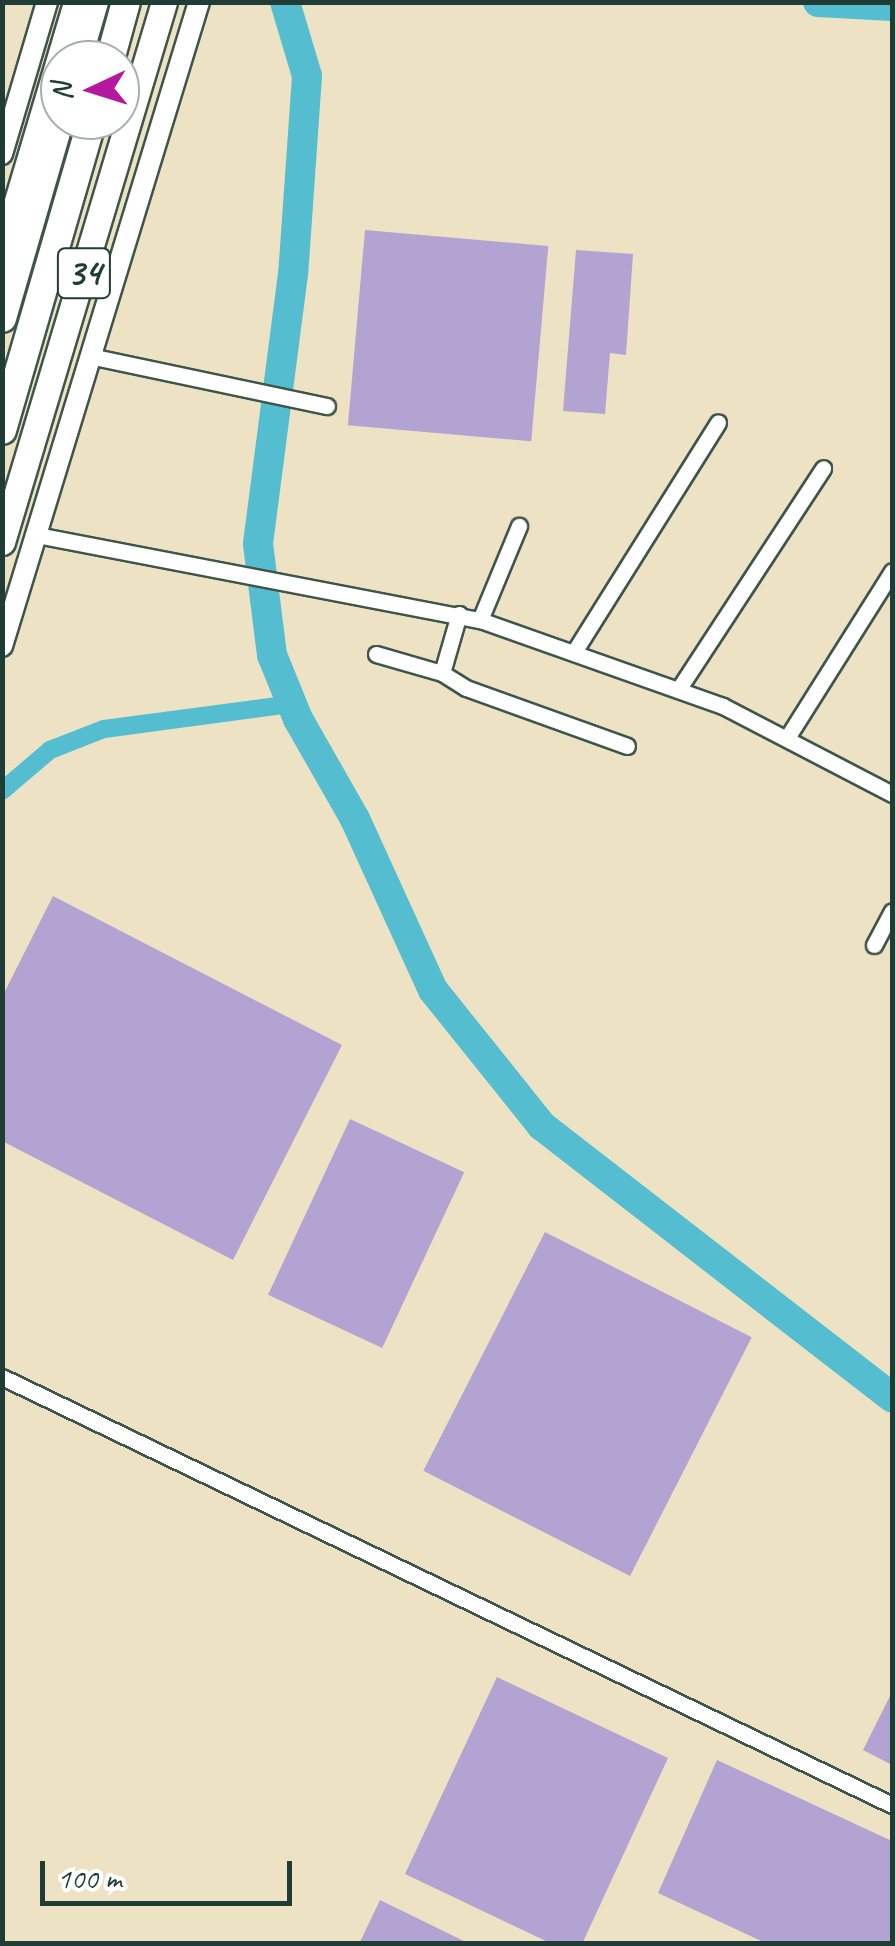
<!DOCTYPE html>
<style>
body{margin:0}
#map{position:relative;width:895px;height:1946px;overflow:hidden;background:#eee2c4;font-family:Caveat,sans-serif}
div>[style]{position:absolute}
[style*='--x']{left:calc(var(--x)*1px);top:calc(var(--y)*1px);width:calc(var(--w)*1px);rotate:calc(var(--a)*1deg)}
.canal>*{height:18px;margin:-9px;padding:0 9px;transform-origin:9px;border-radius:9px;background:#54bed0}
.river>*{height:30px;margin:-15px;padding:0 15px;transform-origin:15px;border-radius:15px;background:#54bed0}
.building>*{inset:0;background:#b3a3d3;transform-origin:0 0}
.roads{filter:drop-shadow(2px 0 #3e564a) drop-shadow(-2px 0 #3e564a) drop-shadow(0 2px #3e564a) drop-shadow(0 -2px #3e564a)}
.minor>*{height:15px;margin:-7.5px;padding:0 7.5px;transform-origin:7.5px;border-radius:7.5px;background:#fff}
.secondary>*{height:20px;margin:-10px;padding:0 10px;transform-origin:10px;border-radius:10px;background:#fff}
.trunk>*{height:25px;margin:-12.5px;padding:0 12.5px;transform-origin:12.5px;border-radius:12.5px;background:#fff}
.motorway>*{height:28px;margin:-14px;padding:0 14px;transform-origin:14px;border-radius:14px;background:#fff}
span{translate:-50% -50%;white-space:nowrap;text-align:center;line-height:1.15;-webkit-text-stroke:9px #fff;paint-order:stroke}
.shield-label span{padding:2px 8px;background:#fff;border:2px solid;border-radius:8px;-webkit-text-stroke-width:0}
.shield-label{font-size:38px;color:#1f3d34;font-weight:700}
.frame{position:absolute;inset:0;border:5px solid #1f3d34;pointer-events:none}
.north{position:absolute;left:40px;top:40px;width:100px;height:100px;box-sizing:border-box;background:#fff;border:2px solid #a5b1ae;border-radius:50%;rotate:266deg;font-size:28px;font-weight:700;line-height:40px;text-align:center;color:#1f3d34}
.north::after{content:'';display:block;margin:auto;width:35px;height:45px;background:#b5179e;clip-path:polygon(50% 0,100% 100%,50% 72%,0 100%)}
.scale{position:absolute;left:40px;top:1861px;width:252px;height:45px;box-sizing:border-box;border:5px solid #1f3d34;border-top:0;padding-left:12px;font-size:30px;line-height:35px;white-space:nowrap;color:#1f3d34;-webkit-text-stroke:8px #fff;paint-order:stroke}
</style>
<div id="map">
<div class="canal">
<i style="--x:2;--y:791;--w:63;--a:-40.5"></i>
<i style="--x:50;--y:750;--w:58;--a:-21.3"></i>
<i style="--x:104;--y:729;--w:190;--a:-7.6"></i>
</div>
<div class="river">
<i style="--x:285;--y:2;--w:77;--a:73.4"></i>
<i style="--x:307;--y:76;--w:198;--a:94"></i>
<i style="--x:293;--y:274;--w:272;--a:97.4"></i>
<i style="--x:258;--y:544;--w:112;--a:82.8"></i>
<i style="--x:272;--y:655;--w:69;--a:67.9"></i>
<i style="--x:298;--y:719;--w:115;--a:60.3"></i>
<i style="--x:355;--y:819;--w:188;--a:65.5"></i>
<i style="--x:433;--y:990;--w:174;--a:51.3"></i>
<i style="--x:542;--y:1126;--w:443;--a:37.8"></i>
<i style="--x:818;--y:2;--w:74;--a:3.1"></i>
</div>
<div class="building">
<i style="left:365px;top:230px;width:184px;height:196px;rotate:5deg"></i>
<i style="clip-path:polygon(576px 250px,633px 254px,626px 355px,610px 353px,605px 414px,563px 411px)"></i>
<i style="clip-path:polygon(53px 896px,342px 1045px,233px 1260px,2px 1141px,2px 997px)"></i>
<i style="left:350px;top:1119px;width:126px;height:194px;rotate:25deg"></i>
<i style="left:545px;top:1232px;width:232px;height:268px;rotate:27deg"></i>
<i style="clip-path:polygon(497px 1677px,668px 1758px,582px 1944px,552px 1944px,405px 1874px)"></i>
<i style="clip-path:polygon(892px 1692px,892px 1765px,863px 1750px)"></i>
<i style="clip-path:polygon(717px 1760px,892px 1841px,892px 1944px,768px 1944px,658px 1893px)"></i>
<i style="clip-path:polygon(380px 1900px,470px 1944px,359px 1944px)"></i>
</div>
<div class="roads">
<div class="minor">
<i style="--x:94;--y:357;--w:238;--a:11.9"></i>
<i style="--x:37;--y:535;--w:451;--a:10.9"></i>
<i style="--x:480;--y:620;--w:258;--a:19.5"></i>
<i style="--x:723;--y:706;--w:191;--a:27.5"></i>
<i style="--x:459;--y:614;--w:61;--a:106.1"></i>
<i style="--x:442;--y:673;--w:28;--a:32"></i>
<i style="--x:466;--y:688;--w:171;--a:19.8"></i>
<i style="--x:480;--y:620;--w:102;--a:-67.5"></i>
<i style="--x:574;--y:652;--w:271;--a:-57.9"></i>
<i style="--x:376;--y:654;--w:69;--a:16.1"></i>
<i style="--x:678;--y:690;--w:265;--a:-56.8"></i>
<i style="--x:787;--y:738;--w:197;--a:-57.8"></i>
<i style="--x:874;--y:945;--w:38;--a:-62"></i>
<i style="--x:2;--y:1377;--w:988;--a:25.68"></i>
</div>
<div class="secondary">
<i style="--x:2;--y:154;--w:159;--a:-73.5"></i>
<i style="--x:2;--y:646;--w:673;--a:-72.99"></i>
</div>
<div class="trunk">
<i style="--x:2;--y:251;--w:260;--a:-73.4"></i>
<i style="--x:2;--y:542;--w:564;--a:-73.3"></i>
</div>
<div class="motorway">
<i style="--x:77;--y:60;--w:60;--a:-73.7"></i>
<i style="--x:110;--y:60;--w:60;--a:-74.6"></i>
<i style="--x:2;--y:318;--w:207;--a:-73.8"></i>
<i style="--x:2;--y:430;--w:323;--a:-73.8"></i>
</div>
</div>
<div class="shield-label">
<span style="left:84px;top:273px">34</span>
</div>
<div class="frame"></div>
<div class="north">N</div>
<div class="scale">100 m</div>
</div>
